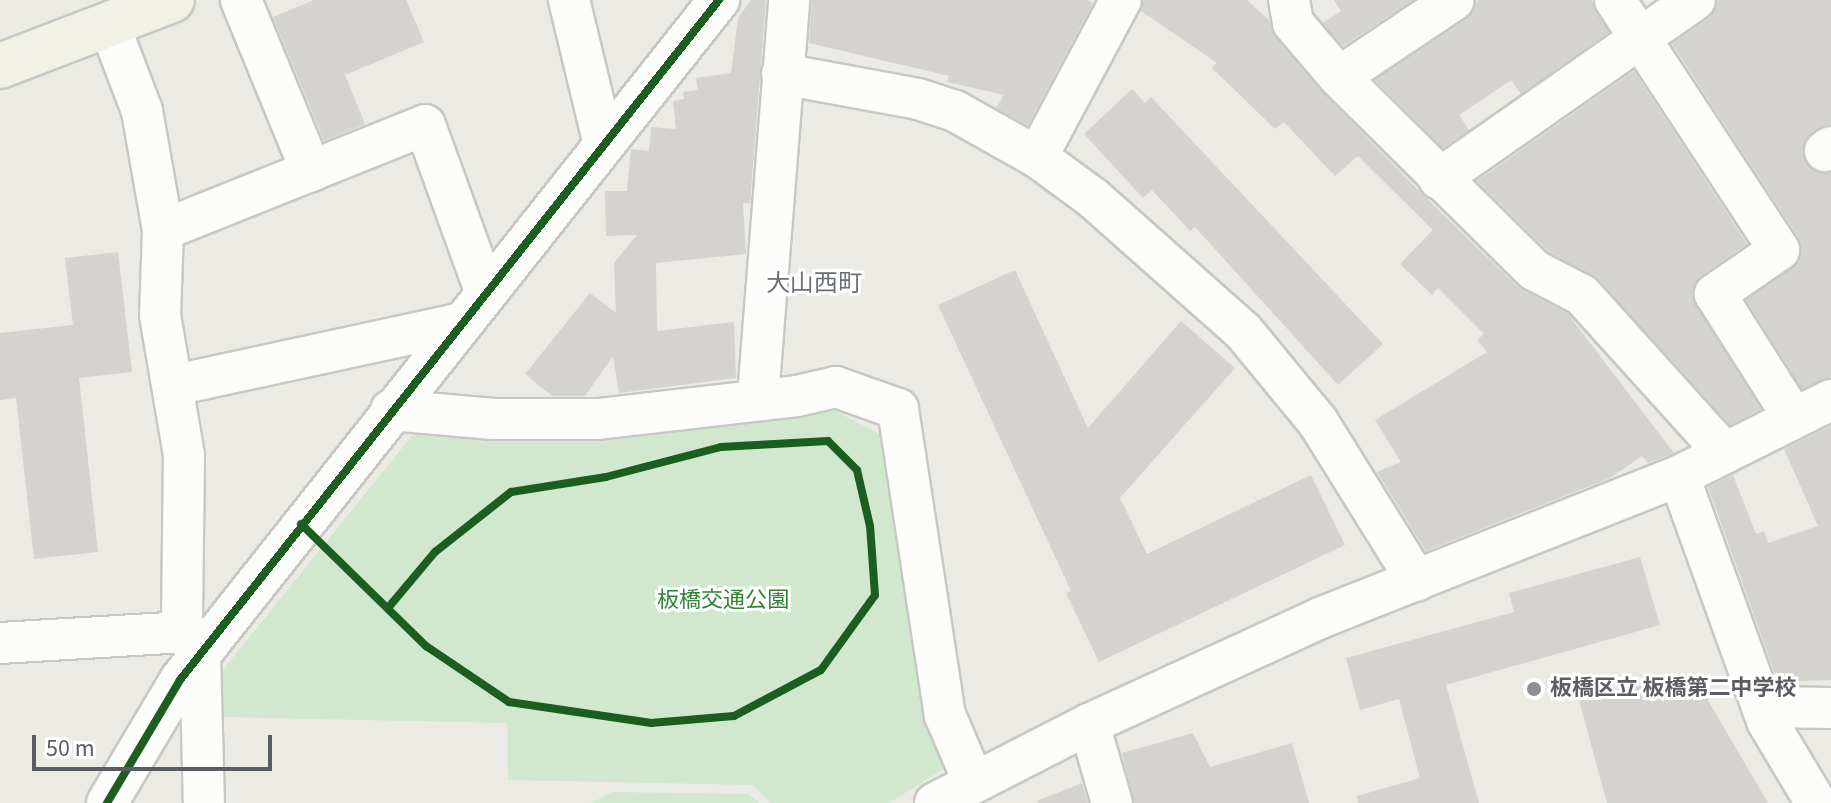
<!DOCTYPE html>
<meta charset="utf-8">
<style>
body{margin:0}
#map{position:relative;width:1831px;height:803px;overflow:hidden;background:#ebeae4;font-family:"Source Sans 3","Noto Sans JP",sans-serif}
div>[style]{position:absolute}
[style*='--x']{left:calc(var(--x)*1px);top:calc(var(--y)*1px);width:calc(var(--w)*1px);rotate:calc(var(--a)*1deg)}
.green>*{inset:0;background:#d1e8cf}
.building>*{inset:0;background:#d4d3cf}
.roads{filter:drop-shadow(2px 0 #c7c7c5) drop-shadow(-2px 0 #c7c7c5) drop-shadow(0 2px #c7c7c5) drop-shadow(0 -2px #c7c7c5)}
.minor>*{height:40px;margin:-20px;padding:0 20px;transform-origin:20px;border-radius:20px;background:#fcfcfb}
.major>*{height:44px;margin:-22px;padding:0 22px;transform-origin:22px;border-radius:22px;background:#f2f1e7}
.cycleway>*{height:8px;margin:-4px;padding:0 4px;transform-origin:4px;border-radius:4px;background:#1b5e20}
.dots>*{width:22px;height:22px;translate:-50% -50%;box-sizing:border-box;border:4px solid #fff;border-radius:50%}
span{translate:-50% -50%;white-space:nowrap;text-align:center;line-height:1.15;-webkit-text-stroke:6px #fff;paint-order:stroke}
.park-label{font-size:22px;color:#2f8535}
.poi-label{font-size:22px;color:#5a5e63;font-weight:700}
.left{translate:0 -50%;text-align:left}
.neighbourhood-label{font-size:24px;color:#6b7075}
.scale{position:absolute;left:32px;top:735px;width:240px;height:36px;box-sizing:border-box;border:4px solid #5a5e63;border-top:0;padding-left:10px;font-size:24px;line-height:28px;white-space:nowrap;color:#5a5e63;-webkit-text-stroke:6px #fff;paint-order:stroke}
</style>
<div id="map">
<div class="green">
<i style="clip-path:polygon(832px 409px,881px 435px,928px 718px,950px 765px,889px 803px,771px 803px,753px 785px,508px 780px,507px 723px,221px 717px,222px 671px,419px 427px,680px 421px)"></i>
<i style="clip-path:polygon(613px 792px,749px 794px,759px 803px,591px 803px)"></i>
</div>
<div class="building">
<i style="clip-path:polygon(314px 0,406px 0,424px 42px,345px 75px,365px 124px,324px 141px,273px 17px)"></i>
<i style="clip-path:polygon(751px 0,766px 0,750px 203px,743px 203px,746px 254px,656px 263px,657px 331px,734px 322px,736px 378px,619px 393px,613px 356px,585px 396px,552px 396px,525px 374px,590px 293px,616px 313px,614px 263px,637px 235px,606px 236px,605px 191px,627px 191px,631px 149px,649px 151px,651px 127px,676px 129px,673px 101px,684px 99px,683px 92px,698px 90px,696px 78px,731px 73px,738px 18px)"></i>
<i style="clip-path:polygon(812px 0,1088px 0,1093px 3px,1028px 125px,996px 108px,1004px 95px,947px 82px,949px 76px,809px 43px)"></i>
<i style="clip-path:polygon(1144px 0,1247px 0,1269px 20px,1276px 38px,1322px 92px,1421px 193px,1518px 287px,1568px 314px,1674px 453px,1648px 463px,1642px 456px,1610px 478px,1426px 551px,1377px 472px,1401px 462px,1375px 420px,1487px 352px,1477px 340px,1484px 334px,1438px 288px,1432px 295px,1400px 264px,1433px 230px,1358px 156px,1335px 176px,1284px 122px,1275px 129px,1212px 68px,1217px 63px,1141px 11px)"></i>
<i style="clip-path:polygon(1334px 0,1413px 0,1343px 46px,1323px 23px,1341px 11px)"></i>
<i style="clip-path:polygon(1478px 0,1592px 0,1609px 32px,1521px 94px,1511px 80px,1459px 115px,1469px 130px,1443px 148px,1375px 80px,1467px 19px)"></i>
<i style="clip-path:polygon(1718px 0,1831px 0,1831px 124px,1812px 132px,1802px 152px,1814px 171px,1831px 173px,1831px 377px,1802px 389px,1746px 300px,1799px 261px,1799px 238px,1672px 44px,1709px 18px)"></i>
<i style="clip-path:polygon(1634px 71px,1747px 244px,1702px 275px,1692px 294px,1761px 409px,1730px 425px,1599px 280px,1548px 251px,1477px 181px)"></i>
<i style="clip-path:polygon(1132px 89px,1145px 103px,1151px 97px,1383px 344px,1338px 385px,1195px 227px,1190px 231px,1152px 190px,1143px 198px,1084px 134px)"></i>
<i style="clip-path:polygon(118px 252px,132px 372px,79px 378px,98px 552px,34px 559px,16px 398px,0 400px,0 333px,73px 325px,65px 258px)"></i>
<i style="clip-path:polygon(1015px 270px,1088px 428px,1181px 321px,1235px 368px,1120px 498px,1147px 554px,1311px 475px,1345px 545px,1099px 662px,1066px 593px,1071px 591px,938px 305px)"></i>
<i style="clip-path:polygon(1831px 426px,1831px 680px,1778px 682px,1708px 487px,1733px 475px,1756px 534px,1764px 531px,1768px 543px,1818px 526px,1784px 449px)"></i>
<i style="clip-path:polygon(1640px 557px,1660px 625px,1446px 685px,1479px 803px,1358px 803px,1357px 796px,1420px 778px,1399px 699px,1360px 710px,1346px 658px,1514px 612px,1509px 593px)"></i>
<i style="clip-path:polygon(1674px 674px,1677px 685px,1702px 679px,1709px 702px,1768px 803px,1607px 803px,1579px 700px)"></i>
<i style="clip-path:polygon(1193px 733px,1210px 767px,1292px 743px,1309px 803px,1134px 803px,1122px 753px)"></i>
<i style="clip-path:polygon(1082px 783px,1088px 803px,1038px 803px,1037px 801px)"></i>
</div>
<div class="roads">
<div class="minor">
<i style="--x:241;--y:0;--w:185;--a:67.7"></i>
<i style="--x:569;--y:0;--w:149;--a:76.4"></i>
<i style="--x:1289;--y:0;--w:23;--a:80"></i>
<i style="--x:1293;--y:23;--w:71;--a:49.6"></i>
<i style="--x:1339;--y:77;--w:274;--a:44.7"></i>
<i style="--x:1534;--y:270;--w:54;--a:27.5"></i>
<i style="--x:1582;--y:295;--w:213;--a:47.9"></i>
<i style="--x:1615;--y:0;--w:299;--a:56.7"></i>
<i style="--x:1779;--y:250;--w:78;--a:145.5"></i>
<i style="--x:1715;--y:294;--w:146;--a:57.6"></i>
<i style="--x:110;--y:27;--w:90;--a:69.1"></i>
<i style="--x:142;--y:111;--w:121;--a:80"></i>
<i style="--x:163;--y:230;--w:85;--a:92"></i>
<i style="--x:160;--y:315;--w:142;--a:80.3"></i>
<i style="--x:184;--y:455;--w:162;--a:90.7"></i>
<i style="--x:182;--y:617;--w:15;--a:82"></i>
<i style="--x:184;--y:632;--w:27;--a:54"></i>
<i style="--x:200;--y:654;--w:149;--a:88.5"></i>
<i style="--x:782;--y:74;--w:138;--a:10.4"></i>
<i style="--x:918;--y:99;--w:39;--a:18"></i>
<i style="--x:955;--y:111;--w:94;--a:29.3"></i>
<i style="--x:1037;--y:157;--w:69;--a:36.2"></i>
<i style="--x:1093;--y:198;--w:200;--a:41.6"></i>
<i style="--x:1243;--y:331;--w:118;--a:50.5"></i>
<i style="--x:1318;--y:422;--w:187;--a:58.1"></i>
<i style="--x:1339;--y:77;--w:138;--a:-33.8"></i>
<i style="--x:1825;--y:151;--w:7;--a:-34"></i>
<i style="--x:1037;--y:157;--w:178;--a:-61.9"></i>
<i style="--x:1439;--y:179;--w:312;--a:-35"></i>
<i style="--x:163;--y:230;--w:282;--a:-21.8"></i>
<i style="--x:425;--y:125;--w:177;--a:70.1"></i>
<i style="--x:175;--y:385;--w:289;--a:-12.2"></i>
<i style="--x:758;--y:397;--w:398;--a:-85.5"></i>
<i style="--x:391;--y:410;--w:103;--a:5"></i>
<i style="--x:494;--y:419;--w:104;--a:0"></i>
<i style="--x:598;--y:419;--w:200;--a:-6.6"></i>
<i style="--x:797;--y:396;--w:40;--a:-13"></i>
<i style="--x:836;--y:387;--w:66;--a:19.5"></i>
<i style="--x:898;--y:409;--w:310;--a:81.3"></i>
<i style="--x:945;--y:715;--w:72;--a:67"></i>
<i style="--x:1679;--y:476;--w:260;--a:70.2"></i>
<i style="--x:1767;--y:721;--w:96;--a:59.1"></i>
<i style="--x:0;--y:643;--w:184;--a:-3.4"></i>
<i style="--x:1762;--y:707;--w:69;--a:0.8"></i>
<i style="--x:1089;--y:724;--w:82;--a:73.8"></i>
<i style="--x:107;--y:803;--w:143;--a:-59.3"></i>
<i style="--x:180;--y:680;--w:868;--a:-51.6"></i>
<i style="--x:935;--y:803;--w:173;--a:-27.2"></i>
<i style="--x:1089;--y:724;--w:254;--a:-24.6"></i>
<i style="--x:1320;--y:618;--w:386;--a:-21.6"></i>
<i style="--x:1679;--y:476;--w:170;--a:-26.6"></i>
</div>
<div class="major">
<i style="--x:0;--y:66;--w:184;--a:-21"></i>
</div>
</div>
<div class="cycleway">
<i style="--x:301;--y:524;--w:175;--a:44.3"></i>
<i style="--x:426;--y:646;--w:100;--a:34"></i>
<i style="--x:509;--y:702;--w:144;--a:8.4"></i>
<i style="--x:651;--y:723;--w:83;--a:-4.8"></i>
<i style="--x:734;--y:716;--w:98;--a:-27.9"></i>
<i style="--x:821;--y:670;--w:92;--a:-54.2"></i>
<i style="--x:875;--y:595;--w:69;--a:-94.1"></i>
<i style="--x:870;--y:526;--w:57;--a:-103.1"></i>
<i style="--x:857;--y:470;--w:41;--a:-135"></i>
<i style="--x:828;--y:441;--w:107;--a:176.8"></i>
<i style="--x:721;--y:447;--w:119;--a:165.4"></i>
<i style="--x:606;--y:477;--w:96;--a:171"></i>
<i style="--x:511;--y:492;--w:97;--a:141.7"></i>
<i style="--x:435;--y:552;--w:73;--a:130"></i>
<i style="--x:107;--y:803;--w:143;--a:-59.3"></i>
<i style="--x:180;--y:680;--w:868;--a:-51.6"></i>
</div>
<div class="dots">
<i style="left:1534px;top:689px;background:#8d8f90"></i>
</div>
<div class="park-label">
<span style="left:723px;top:601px">板橋交通公園</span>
</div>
<div class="poi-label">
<span class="left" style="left:1550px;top:689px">板橋区立 板橋第二中学校</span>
</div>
<div class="neighbourhood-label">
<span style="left:814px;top:284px">大山西町</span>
</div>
<div class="scale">50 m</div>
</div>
